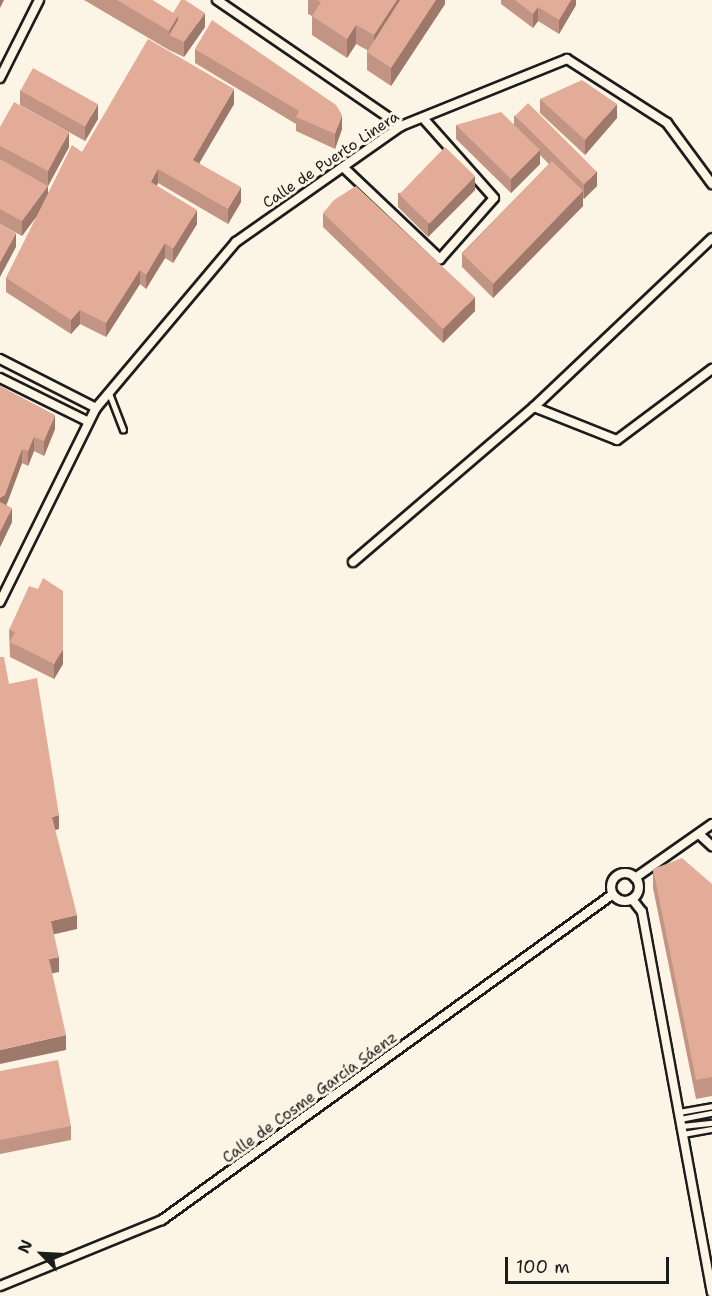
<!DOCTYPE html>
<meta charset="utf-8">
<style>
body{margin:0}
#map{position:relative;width:712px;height:1296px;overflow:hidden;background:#fcf5e5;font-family:"Shantell Sans",sans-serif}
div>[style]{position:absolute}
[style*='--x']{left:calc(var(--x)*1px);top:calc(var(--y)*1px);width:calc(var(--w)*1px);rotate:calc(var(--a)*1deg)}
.roads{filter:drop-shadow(2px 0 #1c1c1c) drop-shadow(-2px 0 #1c1c1c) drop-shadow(0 2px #1c1c1c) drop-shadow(0 -2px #1c1c1c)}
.service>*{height:4.5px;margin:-2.25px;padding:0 2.25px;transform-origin:2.25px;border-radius:2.25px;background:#fcf5e5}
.minor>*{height:8px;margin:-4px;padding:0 4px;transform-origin:4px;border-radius:4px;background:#fcf5e5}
.minor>.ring{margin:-4px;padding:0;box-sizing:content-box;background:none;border:8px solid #fcf5e5;border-radius:50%}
.wall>*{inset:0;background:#c29483}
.shaded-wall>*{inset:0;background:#9e786a}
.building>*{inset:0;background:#e2ac98;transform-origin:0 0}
span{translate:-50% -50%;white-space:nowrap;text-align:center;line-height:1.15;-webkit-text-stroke:6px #fcf5e5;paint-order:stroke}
.street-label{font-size:15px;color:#1c1c1c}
.north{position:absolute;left:12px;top:1224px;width:60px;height:60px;-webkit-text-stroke:4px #fcf5e5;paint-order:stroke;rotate:294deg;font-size:16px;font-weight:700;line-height:24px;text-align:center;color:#1c1c1c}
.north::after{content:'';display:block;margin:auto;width:21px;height:27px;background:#1c1c1c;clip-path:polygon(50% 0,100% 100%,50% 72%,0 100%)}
.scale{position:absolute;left:505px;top:1257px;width:164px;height:27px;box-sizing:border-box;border:3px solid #1c1c1c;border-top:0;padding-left:8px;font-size:18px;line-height:21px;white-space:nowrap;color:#1c1c1c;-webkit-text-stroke:4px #fcf5e5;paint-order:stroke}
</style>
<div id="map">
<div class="roads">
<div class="service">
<i style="--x:109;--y:392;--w:40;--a:69"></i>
<i style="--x:679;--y:1112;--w:34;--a:-10"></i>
<i style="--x:680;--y:1119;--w:33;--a:-11"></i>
<i style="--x:682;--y:1126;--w:30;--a:-6"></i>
<i style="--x:683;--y:1134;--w:29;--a:-10"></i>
</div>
<div class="minor">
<i style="--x:217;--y:0;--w:223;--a:34.4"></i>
<i style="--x:0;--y:78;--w:87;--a:-63.4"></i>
<i style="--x:343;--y:167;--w:134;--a:43.5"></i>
<i style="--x:440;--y:259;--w:81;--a:-48.5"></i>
<i style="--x:494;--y:198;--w:107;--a:-131.6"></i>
<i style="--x:0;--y:359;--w:108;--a:27"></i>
<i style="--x:0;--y:378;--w:97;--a:26.3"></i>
<i style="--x:534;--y:407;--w:89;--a:21.7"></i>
<i style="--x:617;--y:440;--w:119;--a:-36.8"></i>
<i style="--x:353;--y:562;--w:238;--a:-40.6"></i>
<i style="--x:534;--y:407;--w:245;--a:-43.5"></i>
<i style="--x:0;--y:602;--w:216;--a:-63.7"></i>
<i style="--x:96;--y:408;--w:217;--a:-49.9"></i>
<i style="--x:236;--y:242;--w:202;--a:-35.1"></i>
<i style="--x:401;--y:126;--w:179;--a:-22"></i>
<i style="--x:567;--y:59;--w:119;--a:32.6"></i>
<i style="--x:667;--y:123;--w:76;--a:53.6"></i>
<i style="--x:699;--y:834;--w:18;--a:43"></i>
<i class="ring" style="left:611px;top:873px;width:20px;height:20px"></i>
<i style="--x:635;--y:878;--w:94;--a:-35"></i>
<i style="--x:632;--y:899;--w:16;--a:52"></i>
<i style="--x:642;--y:912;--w:387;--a:79.6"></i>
<i style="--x:0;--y:1286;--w:175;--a:-22.2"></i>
<i style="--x:162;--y:1220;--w:556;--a:-35.86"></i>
</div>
</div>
<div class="wall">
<i style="clip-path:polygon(84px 0,152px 0,173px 13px,205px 27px,184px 57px,169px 50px)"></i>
<i style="clip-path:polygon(308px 0,445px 0,445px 4px,391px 86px,367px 70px,367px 50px,356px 44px,347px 58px,312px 35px,312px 16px,308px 14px)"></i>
<i style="clip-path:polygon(501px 0,576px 0,576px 5px,559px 34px,538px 21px,533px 28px,501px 4px)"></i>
<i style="clip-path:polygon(195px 49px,342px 129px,335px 149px,296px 131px,296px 124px,195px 63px)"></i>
<i style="clip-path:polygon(20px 90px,98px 119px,85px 141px,20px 105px)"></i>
<i style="clip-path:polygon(540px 99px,617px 118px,585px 155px,540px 113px)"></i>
<i style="clip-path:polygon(234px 104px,199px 163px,241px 202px,228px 224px,158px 183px,157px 186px,197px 224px,173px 263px,165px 258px,146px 289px,140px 284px,106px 337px,80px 324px,71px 334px,6px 292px,6px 278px,38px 215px,22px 236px,0 224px,0 127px,69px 147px,48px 186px,48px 193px,82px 152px)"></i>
<i style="clip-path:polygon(514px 115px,597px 186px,583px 199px,583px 206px,493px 298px,462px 267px,462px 253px,549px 164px,540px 155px,540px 164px,511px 193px,456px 139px,456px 125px,514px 124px)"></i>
<i style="clip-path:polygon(475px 190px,428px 237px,398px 207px,398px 193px)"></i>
<i style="clip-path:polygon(323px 213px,475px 311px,443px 343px,323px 227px)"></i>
<i style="clip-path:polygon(0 386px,55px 429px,44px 456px,34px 451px,28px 466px,22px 463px,6px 505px,12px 522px,0 547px)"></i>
<i style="clip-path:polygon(38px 589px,63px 664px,54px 679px,10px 657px,9px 630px)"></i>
<i style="clip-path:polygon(653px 869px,712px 884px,712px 1096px,696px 1099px,653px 888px)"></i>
<i style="clip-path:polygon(0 1071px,71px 1126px,71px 1140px,0 1154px)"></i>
</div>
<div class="shaded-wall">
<i style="clip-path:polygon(0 0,4px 0,0 8px)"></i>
<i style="clip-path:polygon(397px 0,409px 0,374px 54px,374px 35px)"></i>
<i style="clip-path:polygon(436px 0,445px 0,445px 4px,391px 86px,391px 68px)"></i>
<i style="clip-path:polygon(571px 0,576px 0,576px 5px,559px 34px,559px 20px)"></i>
<i style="clip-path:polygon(538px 7px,538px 21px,533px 28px,533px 14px)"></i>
<i style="clip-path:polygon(205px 13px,205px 27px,184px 57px,184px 42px)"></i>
<i style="clip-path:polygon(178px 16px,178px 35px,169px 35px,169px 31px)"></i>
<i style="clip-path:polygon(356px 25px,356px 44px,347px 58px,347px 39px)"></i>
<i style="clip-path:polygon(234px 89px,234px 104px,193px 174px,193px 160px)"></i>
<i style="clip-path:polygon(98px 104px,98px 119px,85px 141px,85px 127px)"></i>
<i style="clip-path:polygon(617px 104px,617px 118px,585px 155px,585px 140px)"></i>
<i style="clip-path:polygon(342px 115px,342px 129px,335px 149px,335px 134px)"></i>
<i style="clip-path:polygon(69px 132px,69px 147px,48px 186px,48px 171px)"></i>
<i style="clip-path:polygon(540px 150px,540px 164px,511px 193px,511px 179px)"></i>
<i style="clip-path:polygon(158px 169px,158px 183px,151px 196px,151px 182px)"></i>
<i style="clip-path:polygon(597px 171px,597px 186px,584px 199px,584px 185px)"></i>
<i style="clip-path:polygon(475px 176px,475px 190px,428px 237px,428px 223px)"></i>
<i style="clip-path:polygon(48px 186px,48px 200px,22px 236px,22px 221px)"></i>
<i style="clip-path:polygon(241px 187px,241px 202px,228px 224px,228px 209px)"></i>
<i style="clip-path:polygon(583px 191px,583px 206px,493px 298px,493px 284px)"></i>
<i style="clip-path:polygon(197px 210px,197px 224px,173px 263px,173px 249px)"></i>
<i style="clip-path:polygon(16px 233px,16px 247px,0 277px,0 262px)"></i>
<i style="clip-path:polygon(165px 243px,165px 258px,146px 289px,146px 275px)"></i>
<i style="clip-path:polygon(140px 270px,140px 284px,106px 337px,106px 323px)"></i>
<i style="clip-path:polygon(475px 297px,475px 311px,443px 343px,443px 329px)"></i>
<i style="clip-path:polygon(80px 310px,80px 324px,71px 334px,71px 320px)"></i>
<i style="clip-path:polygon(55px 415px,55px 429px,44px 456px,44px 441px)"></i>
<i style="clip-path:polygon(34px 437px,34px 451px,28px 466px,28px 451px)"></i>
<i style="clip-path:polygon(22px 449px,22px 463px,5px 509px,0 512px,0 498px)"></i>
<i style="clip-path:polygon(12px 508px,12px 522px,0 547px,0 532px)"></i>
<i style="clip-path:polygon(63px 649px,63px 664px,54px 679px,54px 664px)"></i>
<i style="clip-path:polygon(59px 815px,59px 829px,52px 831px,52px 817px)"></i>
<i style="clip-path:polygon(77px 915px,77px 929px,51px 935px,51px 921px)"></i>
<i style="clip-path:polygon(59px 957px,59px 972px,49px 974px,49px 959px)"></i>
<i style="clip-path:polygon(66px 1035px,66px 1050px,0 1064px,0 1050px)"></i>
</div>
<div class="building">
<i style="clip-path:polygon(117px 0,152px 0,178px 16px,169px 31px)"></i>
<i style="clip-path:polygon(181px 0,185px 0,205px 13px,184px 42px,169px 35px,178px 20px,178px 16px,173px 13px)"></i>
<i style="clip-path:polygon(317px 0,397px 0,374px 35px,356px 25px,347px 39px,312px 16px,321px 2px)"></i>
<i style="clip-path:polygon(400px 0,436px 0,391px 68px,367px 52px)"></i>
<i style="clip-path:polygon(515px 0,571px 0,559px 20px,538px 7px,533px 14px)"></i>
<i style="clip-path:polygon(212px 20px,336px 105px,342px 115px,335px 134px,296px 117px,299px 111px,195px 49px)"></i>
<i style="clip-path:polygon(148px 39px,234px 89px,193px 160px,241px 187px,228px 209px,158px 169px,151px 182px,197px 210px,173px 249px,165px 243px,146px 275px,140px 270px,106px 323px,80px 310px,71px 320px,6px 278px,72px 145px,82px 152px)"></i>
<i style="left:33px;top:68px;width:74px;height:26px;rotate:29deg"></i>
<i style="clip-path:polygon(582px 80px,617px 104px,585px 140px,540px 99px)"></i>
<i style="clip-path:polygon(14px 102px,69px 132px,48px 171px,0 146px,0 127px)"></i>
<i style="left:528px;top:103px;width:97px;height:18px;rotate:45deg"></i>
<i style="clip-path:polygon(501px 112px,540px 150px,511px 179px,456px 125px)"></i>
<i style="left:445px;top:147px;width:42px;height:66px;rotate:44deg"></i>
<i style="clip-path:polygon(0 159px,48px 186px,22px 221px,0 209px)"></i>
<i style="left:552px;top:161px;width:43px;height:129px;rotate:44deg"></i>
<i style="clip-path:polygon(356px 186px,475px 297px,443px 329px,323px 213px,334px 200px)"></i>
<i style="clip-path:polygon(0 224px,16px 233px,0 262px)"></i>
<i style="clip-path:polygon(0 386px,55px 415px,44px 441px,34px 437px,28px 451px,22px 449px,5px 495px,0 498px)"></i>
<i style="clip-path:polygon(0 502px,12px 508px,0 532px)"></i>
<i style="clip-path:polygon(43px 578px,63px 591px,63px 649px,54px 664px,10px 642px,15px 632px,9px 630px,29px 586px,38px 589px)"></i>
<i style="clip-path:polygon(0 657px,4px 657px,9px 684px,37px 678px,59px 815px,52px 817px,77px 915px,51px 921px,59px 957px,49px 959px,66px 1035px,0 1050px)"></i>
<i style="clip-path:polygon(682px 858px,712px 884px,712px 1077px,696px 1080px,653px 869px)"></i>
<i style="clip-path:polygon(58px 1060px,71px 1126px,0 1140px,0 1071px)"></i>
</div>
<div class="street-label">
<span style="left:331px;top:160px;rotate:-34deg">Calle de Puerto Linera</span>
<span style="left:310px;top:1098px;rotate:-36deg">Calle de Cosme García Sáenz</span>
</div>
<div class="north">N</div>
<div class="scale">100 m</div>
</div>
